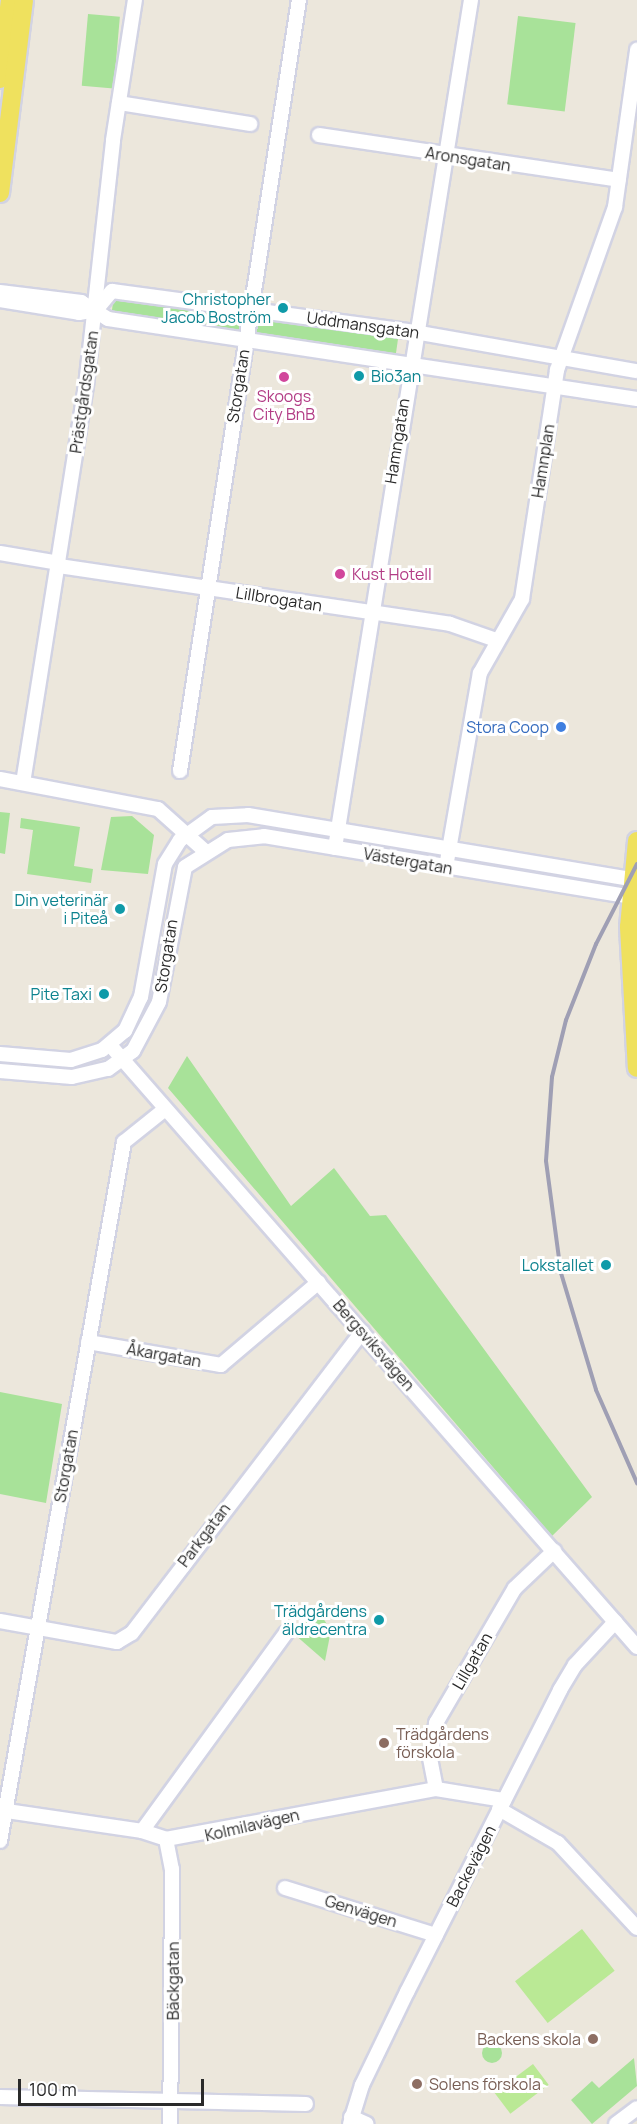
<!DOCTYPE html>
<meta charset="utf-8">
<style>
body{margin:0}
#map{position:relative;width:637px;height:2124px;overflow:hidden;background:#ece7dc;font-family:Manrope,sans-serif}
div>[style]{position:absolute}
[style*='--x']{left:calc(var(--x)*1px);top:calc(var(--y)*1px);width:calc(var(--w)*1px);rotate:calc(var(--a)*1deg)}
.green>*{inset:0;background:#a8e299;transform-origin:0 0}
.round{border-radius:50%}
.pitch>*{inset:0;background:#bae995;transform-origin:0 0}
.roads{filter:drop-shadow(2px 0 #d2d3e3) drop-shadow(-2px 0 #d2d3e3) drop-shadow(0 2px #d2d3e3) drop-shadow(0 -2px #d2d3e3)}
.minor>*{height:14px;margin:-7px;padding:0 7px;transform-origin:7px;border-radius:7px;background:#fff}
.major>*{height:18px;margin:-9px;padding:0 9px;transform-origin:9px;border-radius:9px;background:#efe15e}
.rail>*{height:4px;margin:-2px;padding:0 2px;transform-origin:2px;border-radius:2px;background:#9f9fb4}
.dots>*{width:16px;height:16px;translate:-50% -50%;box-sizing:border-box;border:3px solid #fff;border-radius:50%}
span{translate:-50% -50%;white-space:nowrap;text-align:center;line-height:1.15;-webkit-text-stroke:6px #fff;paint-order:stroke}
.street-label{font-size:16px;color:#2a2a2a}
.culture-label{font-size:16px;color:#0d838f}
.right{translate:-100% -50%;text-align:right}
.left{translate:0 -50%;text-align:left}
.hotel-label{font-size:16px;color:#b23c85}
.shop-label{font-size:16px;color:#366cbe}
.education-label{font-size:16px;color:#785e54}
.scale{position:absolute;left:18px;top:2079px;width:186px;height:27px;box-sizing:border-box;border:3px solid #2a2a2a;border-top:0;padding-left:8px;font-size:18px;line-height:21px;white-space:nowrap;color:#2a2a2a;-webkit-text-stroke:4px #fff;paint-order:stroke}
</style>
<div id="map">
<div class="green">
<i style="left:88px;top:14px;width:32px;height:72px;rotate:5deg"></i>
<i style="left:518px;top:16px;width:58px;height:89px;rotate:7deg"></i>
<i style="clip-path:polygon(114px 294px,399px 332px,395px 360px,111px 318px)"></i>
<i style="clip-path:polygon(0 812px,10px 813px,5px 854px,0 853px)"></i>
<i style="clip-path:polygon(132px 816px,154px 835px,148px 874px,101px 870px,111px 817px)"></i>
<i style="clip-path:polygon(21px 818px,80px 827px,74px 866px,93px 869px,91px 883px,27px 874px,33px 830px,20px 828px)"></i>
<i style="clip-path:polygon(187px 1056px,291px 1206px,334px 1168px,370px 1216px,386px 1215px,592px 1497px,552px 1536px,168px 1088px)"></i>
<i style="clip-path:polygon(0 1392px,62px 1404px,46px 1503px,0 1494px)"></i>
<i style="clip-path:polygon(314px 1605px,331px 1630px,325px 1661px,294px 1634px)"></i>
<i class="round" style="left:482px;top:2043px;width:20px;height:20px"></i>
<i style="clip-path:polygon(634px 2058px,637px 2086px,592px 2124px,571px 2100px,592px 2081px,599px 2088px)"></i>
</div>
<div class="pitch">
<i style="left:582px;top:1929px;width:53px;height:85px;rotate:52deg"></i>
<i style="left:533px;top:2064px;width:26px;height:48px;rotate:53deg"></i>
</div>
<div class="roads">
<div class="minor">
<i style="--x:119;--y:103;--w:133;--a:9.1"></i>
<i style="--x:319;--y:135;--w:303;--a:8.5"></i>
<i style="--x:0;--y:292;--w:82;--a:7"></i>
<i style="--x:81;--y:302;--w:32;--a:32"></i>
<i style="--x:108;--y:319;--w:535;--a:8.6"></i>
<i style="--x:0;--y:300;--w:80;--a:9.3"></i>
<i style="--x:79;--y:313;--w:17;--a:-10"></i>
<i style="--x:96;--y:310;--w:25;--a:-50"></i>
<i style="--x:112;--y:291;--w:306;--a:7.7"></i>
<i style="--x:415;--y:332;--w:225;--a:10"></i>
<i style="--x:0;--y:553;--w:60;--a:9.6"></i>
<i style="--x:59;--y:566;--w:395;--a:8.4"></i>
<i style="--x:450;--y:624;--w:49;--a:19.2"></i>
<i style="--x:180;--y:771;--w:780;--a:-81.23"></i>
<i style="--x:0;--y:779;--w:161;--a:10.8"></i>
<i style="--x:158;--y:809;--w:63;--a:41.8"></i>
<i style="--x:23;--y:783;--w:402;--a:-81"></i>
<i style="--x:86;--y:386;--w:247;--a:-83.7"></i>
<i style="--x:113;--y:140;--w:142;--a:-81.1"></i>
<i style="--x:335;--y:848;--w:859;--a:-80.89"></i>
<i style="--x:446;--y:867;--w:197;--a:-80.1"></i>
<i style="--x:480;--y:673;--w:85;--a:-60.4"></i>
<i style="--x:522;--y:599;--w:232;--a:-81.3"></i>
<i style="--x:557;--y:370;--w:173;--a:-70.4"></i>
<i style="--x:615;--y:207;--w:159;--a:-82"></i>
<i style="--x:110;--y:1045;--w:800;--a:48.8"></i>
<i style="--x:0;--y:1054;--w:71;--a:4.8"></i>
<i style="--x:71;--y:1060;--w:33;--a:-18"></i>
<i style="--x:102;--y:1050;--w:30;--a:-40"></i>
<i style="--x:125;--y:1031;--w:38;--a:-65"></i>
<i style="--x:141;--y:997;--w:135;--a:-79.8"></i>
<i style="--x:165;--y:864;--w:28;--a:-58"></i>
<i style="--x:180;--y:840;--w:39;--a:-36"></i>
<i style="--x:212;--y:817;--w:36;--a:-3"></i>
<i style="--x:248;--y:815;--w:394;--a:9.5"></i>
<i style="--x:0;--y:1071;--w:72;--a:4.8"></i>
<i style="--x:72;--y:1077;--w:37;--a:-13"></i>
<i style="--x:108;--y:1069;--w:31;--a:-36"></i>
<i style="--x:133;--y:1051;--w:55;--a:-62"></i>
<i style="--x:159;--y:1002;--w:137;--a:-79.1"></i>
<i style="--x:185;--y:867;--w:51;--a:-32.1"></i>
<i style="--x:228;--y:840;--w:36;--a:-6"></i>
<i style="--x:264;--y:836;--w:378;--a:9.4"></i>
<i style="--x:88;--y:1342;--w:135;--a:9.8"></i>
<i style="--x:221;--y:1365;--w:128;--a:-40.3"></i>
<i style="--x:0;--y:1621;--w:119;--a:10.2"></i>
<i style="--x:117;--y:1642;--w:17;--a:-31"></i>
<i style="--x:132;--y:1633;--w:379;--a:-52.6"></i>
<i style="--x:436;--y:1789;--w:32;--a:-101"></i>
<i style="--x:430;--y:1758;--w:36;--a:-80"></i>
<i style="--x:436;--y:1723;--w:156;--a:-59.7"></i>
<i style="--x:515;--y:1588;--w:54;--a:-43.5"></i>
<i style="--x:499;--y:1809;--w:68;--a:30"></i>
<i style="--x:558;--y:1843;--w:116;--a:47.1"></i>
<i style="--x:0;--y:1810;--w:144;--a:8.4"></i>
<i style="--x:142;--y:1831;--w:25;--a:18"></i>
<i style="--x:166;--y:1839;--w:275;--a:-10.5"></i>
<i style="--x:436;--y:1789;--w:69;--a:9.2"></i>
<i style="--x:142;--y:1831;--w:245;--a:-54"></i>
<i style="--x:166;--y:1839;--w:31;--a:79"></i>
<i style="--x:172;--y:1869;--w:255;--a:90.4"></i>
<i style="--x:0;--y:1841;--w:710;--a:-79.94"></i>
<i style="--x:124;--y:1142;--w:51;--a:-38.7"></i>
<i style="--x:285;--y:1888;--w:158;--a:17.3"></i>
<i style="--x:0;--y:2097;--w:306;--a:1.3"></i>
<i style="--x:351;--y:2117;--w:17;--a:24"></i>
<i style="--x:350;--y:2124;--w:41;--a:-72.9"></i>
<i style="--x:362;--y:2085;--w:103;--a:-64.2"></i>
<i style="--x:407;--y:1992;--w:339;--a:-63.1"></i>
<i style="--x:560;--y:1690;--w:29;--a:-59"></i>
<i style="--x:575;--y:1665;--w:59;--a:-47.1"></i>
<i style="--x:616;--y:2124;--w:26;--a:-37"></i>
</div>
<div class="major">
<i style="--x:0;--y:79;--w:80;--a:-82.8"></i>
<i style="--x:0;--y:193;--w:194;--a:-82.9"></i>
<i style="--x:637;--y:841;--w:86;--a:95.3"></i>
<i style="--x:629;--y:927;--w:141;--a:86.8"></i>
</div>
</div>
<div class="rail">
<i style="--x:637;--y:864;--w:90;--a:117.1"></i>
<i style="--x:596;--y:944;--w:82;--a:111.5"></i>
<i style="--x:566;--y:1020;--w:59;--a:103.8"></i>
<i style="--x:552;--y:1077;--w:84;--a:94.1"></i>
<i style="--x:546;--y:1161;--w:113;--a:82.4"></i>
<i style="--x:561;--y:1273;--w:122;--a:73.3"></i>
<i style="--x:596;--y:1390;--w:102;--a:66.2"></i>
</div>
<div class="dots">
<i style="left:283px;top:308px;background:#0f9aa8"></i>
<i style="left:359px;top:376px;background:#0f9aa8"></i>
<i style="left:284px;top:377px;background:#d1479c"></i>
<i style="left:340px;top:574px;background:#d1479c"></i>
<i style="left:561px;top:727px;background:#3f7fe0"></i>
<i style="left:120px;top:909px;background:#0f9aa8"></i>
<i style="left:104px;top:994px;background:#0f9aa8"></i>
<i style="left:606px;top:1265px;background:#0f9aa8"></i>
<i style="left:379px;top:1620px;background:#0f9aa8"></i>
<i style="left:384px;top:1743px;background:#8d6e63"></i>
<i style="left:593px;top:2039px;background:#8d6e63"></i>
<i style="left:417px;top:2084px;background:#8d6e63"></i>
</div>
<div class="street-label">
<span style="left:468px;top:159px;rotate:9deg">Aronsgatan</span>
<span style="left:363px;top:325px;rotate:8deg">Uddmansgatan</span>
<span style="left:238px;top:386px;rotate:-81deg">Storgatan</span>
<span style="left:84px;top:392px;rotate:-82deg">Prästgårdsgatan</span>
<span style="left:397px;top:441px;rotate:-81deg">Hamngatan</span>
<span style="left:543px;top:461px;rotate:-81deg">Hamnplan</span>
<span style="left:279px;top:599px;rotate:9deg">Lillbrogatan</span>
<span style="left:408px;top:861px;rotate:10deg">Västergatan</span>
<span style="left:166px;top:956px;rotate:-81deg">Storgatan</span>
<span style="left:374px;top:1345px;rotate:49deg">Bergsviksvägen</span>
<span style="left:164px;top:1355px;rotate:10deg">Åkargatan</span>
<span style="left:66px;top:1466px;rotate:-80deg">Storgatan</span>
<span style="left:204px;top:1535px;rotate:-53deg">Parkgatan</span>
<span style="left:472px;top:1661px;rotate:-60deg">Lillgatan</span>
<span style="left:252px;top:1825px;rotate:-13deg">Kolmilavägen</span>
<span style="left:471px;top:1866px;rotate:-63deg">Backevägen</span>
<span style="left:361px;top:1911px;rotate:17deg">Genvägen</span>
<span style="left:173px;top:1981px;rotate:-90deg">Bäckgatan</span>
</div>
<div class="culture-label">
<span class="right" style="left:271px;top:308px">Christopher<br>Jacob Boström</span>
<span class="left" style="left:371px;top:376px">Bio3an</span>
<span class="right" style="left:108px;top:909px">Din veterinär<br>i Piteå</span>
<span class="right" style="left:92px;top:994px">Pite Taxi</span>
<span class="right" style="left:594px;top:1265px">Lokstallet</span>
<span class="right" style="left:367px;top:1620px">Trädgårdens<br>äldrecentra</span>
</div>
<div class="hotel-label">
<span style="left:284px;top:405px">Skoogs<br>City BnB</span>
<span class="left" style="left:352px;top:574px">Kust Hotell</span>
</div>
<div class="shop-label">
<span class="right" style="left:549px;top:727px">Stora Coop</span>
</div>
<div class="education-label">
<span class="left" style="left:396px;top:1743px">Trädgårdens<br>förskola</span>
<span class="right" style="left:581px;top:2039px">Backens skola</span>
<span class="left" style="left:429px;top:2084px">Solens förskola</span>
</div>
<div class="scale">100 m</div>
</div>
